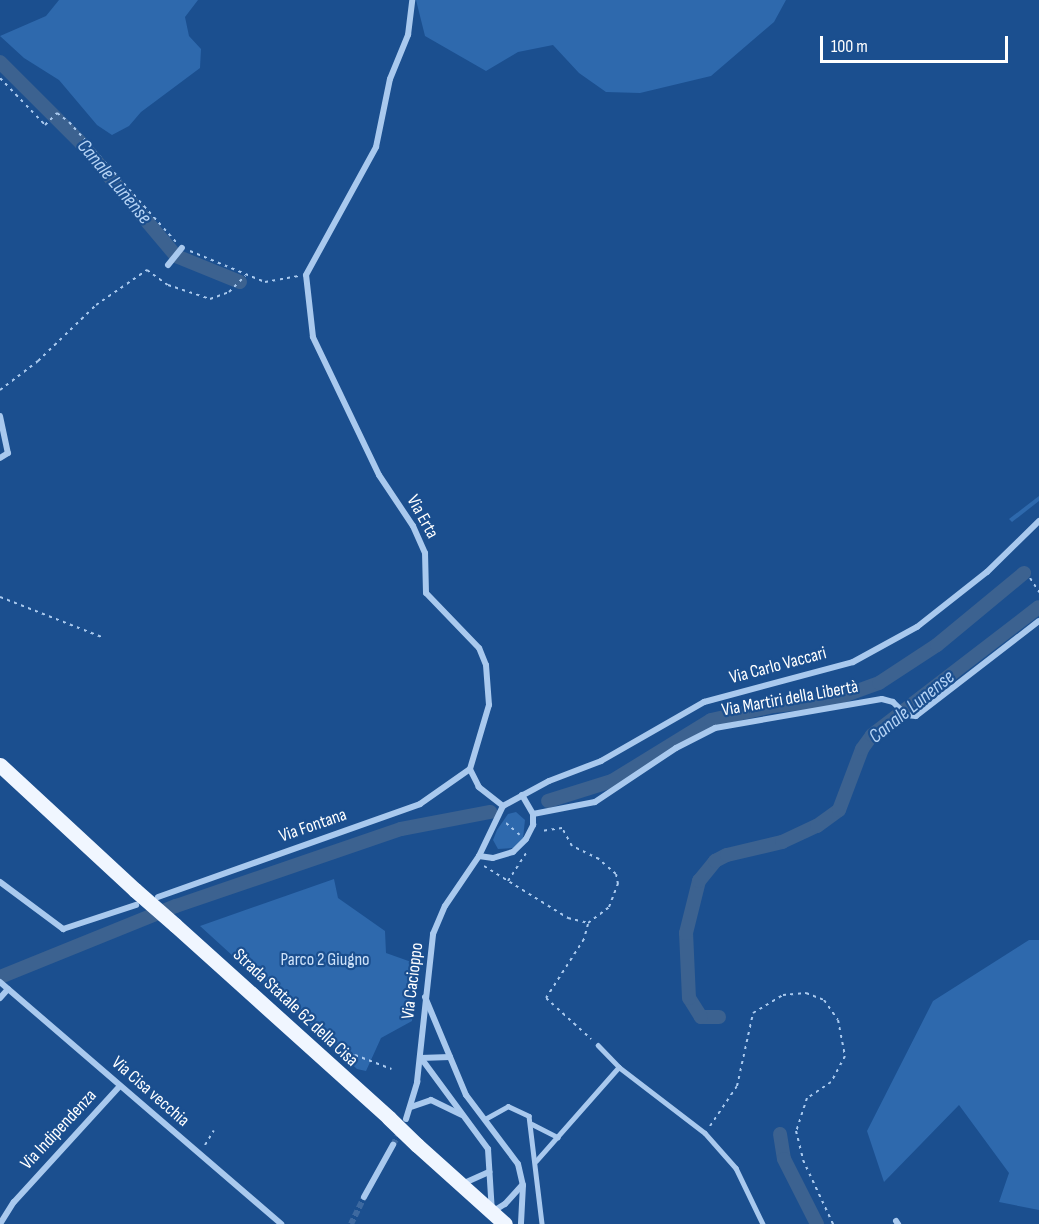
<!DOCTYPE html>
<meta charset="utf-8">
<style>
body{margin:0}
#map{position:relative;width:1039px;height:1224px;overflow:hidden;background:#1b4f8f;font-family:"Sofia Sans Condensed",sans-serif}
div>[style]{position:absolute}
[style*='--x']{left:calc(var(--x)*1px);top:calc(var(--y)*1px);width:calc(var(--w)*1px);rotate:calc(var(--a)*1deg)}
.green>*{inset:0;background:#2e69ad}
.canal>*{height:14px;margin:-7px;padding:0 7px;transform-origin:7px;border-radius:7px;background:#3c6290}
.street-tunnel>*{height:6px;margin-top:-3px;transform-origin:0;background:repeating-linear-gradient(90deg,#3d69a0 0 6px,transparent 0 9px)}
.path>*{height:2px;margin-top:-1px;transform-origin:0;background:repeating-linear-gradient(90deg,#a9c9ee 0 3px,transparent 0 7.5px)}
.lane>*{height:4.5px;margin:-2.25px;padding:0 2.25px;transform-origin:2.25px;border-radius:2.25px;background:#a9c9ee}
.street>*{height:6px;margin:-3px;padding:0 3px;transform-origin:3px;border-radius:3px;background:#a9c9ee}
.primary>*{height:15px;margin:-7.5px;padding:0 7.5px;transform-origin:7.5px;border-radius:7.5px;background:#f0f6ff}
.primary-bridge>*{height:15px;margin:-7.5px;padding:0 7.5px;transform-origin:7.5px;border-radius:7.5px;background:#f0f6ff}
span{translate:-50% -50%;white-space:nowrap;text-align:center;line-height:1.15;-webkit-text-stroke:4.5px #1b4f8f;paint-order:stroke}
.street-label{font-size:18px;color:#fff}
.park-label{font-size:18px;color:#cfe3fa}
.water-label{font-size:20px;color:#b5d3f5;font-style:italic}
.scale{position:absolute;left:820px;top:36px;width:188px;height:27px;box-sizing:border-box;border:3px solid #fff;border-top:0;padding-left:8px;font-size:18px;line-height:21px;white-space:nowrap;color:#fff;-webkit-text-stroke:4px #1b4f8f;paint-order:stroke}
</style>
<div id="map">
<div class="green">
<i style="clip-path:polygon(59px 0,198px 0,185px 17px,189px 36px,201px 49px,200px 68px,141px 112px,129px 126px,112px 135px,97px 125px,59px 80px,24px 58px,0 36px,46px 16px)"></i>
<i style="clip-path:polygon(416px 0,786px 0,774px 22px,711px 76px,640px 93px,606px 92px,579px 73px,553px 45px,518px 52px,486px 71px,425px 36px)"></i>
<i style="clip-path:polygon(1039px 496px,1039px 501px,1012px 522px,1009px 519px)"></i>
<i style="clip-path:polygon(516px 812px,525px 820px,523px 838px,513px 848px,498px 849px,493px 840px,497px 830px,508px 814px)"></i>
<i style="clip-path:polygon(334px 879px,338px 898px,385px 931px,386px 953px,417px 964px,412px 1021px,381px 1038px,366px 1071px,357px 1069px,200px 926px)"></i>
<i style="clip-path:polygon(1029px 940px,1039px 940px,1039px 1210px,999px 1202px,1009px 1173px,959px 1105px,884px 1182px,867px 1131px,933px 1001px)"></i>
</div>
<div class="canal">
<i style="--x:0;--y:62;--w:115;--a:45"></i>
<i style="--x:81;--y:143;--w:148;--a:49.9"></i>
<i style="--x:176;--y:256;--w:69;--a:22.1"></i>
<i style="--x:548;--y:801;--w:67;--a:-17.4"></i>
<i style="--x:612;--y:781;--w:116;--a:-31.6"></i>
<i style="--x:711;--y:720;--w:64;--a:-12.7"></i>
<i style="--x:773;--y:706;--w:59;--a:-5.8"></i>
<i style="--x:832;--y:700;--w:50;--a:-19.9"></i>
<i style="--x:879;--y:683;--w:69;--a:-33.2"></i>
<i style="--x:937;--y:645;--w:113;--a:-39.6"></i>
<i style="--x:0;--y:977;--w:190;--a:-22"></i>
<i style="--x:176;--y:906;--w:238;--a:-18.9"></i>
<i style="--x:401;--y:829;--w:91;--a:-10.8"></i>
<i style="--x:719;--y:1017;--w:18;--a:180"></i>
<i style="--x:701;--y:1017;--w:22;--a:-122"></i>
<i style="--x:689;--y:998;--w:65;--a:-92.6"></i>
<i style="--x:686;--y:933;--w:54;--a:-76"></i>
<i style="--x:699;--y:881;--w:26;--a:-51"></i>
<i style="--x:715;--y:861;--w:13;--a:-27"></i>
<i style="--x:727;--y:855;--w:57;--a:-13.3"></i>
<i style="--x:782;--y:842;--w:38;--a:-25"></i>
<i style="--x:817;--y:826;--w:27;--a:-36"></i>
<i style="--x:839;--y:810;--w:65;--a:-69.3"></i>
<i style="--x:862;--y:749;--w:17;--a:-54"></i>
<i style="--x:872;--y:735;--w:210;--a:-37.5"></i>
<i style="--x:780;--y:1134;--w:25;--a:81"></i>
<i style="--x:784;--y:1159;--w:73;--a:63.1"></i>
</div>
<div class="street-tunnel">
<i style="--x:393;--y:1145;--w:18;--a:-63"></i>
<i style="--x:351;--y:1224;--w:30;--a:-64"></i>
</div>
<div class="path">
<i style="--x:0;--y:78;--w:65;--a:46.2"></i>
<i style="--x:45;--y:125;--w:17;--a:-45"></i>
<i style="--x:57;--y:113;--w:15;--a:37"></i>
<i style="--x:69;--y:122;--w:161;--a:48.3"></i>
<i style="--x:190;--y:251;--w:81;--a:22.5"></i>
<i style="--x:265;--y:282;--w:34;--a:-10"></i>
<i style="--x:0;--y:390;--w:48;--a:-37.3"></i>
<i style="--x:38;--y:361;--w:81;--a:-44"></i>
<i style="--x:96;--y:305;--w:62;--a:-34.5"></i>
<i style="--x:147;--y:270;--w:26;--a:36"></i>
<i style="--x:168;--y:285;--w:44;--a:18.4"></i>
<i style="--x:210;--y:299;--w:20;--a:-20"></i>
<i style="--x:229;--y:292;--w:23;--a:-45"></i>
<i style="--x:1030;--y:578;--w:17;--a:57"></i>
<i style="--x:0;--y:597;--w:112;--a:21.5"></i>
<i style="--x:506;--y:823;--w:18;--a:41"></i>
<i style="--x:484;--y:866;--w:99;--a:31.8"></i>
<i style="--x:568;--y:918;--w:21;--a:14"></i>
<i style="--x:588;--y:923;--w:26;--a:-37"></i>
<i style="--x:609;--y:907;--w:25;--a:-69"></i>
<i style="--x:618;--y:884;--w:10;--a:-101"></i>
<i style="--x:616;--y:874;--w:23;--a:-139"></i>
<i style="--x:599;--y:859;--w:30;--a:-154"></i>
<i style="--x:572;--y:846;--w:21;--a:-119"></i>
<i style="--x:562;--y:828;--w:21;--a:172"></i>
<i style="--x:508;--y:881;--w:33;--a:-57"></i>
<i style="--x:588;--y:924;--w:16;--a:105"></i>
<i style="--x:584;--y:939;--w:70;--a:122.8"></i>
<i style="--x:546;--y:998;--w:61;--a:42.3"></i>
<i style="--x:348;--y:1061;--w:9;--a:-41"></i>
<i style="--x:355;--y:1055;--w:39;--a:21"></i>
<i style="--x:710;--y:1126;--w:48;--a:-56"></i>
<i style="--x:737;--y:1086;--w:75;--a:-77.6"></i>
<i style="--x:753;--y:1013;--w:35;--a:-31"></i>
<i style="--x:783;--y:995;--w:23;--a:-5"></i>
<i style="--x:806;--y:993;--w:19;--a:21"></i>
<i style="--x:824;--y:1000;--w:24;--a:55"></i>
<i style="--x:838;--y:1020;--w:37;--a:79"></i>
<i style="--x:845;--y:1056;--w:30;--a:118"></i>
<i style="--x:831;--y:1082;--w:29;--a:146"></i>
<i style="--x:807;--y:1098;--w:35;--a:108"></i>
<i style="--x:796;--y:1131;--w:30;--a:76"></i>
<i style="--x:803;--y:1160;--w:71;--a:64.9"></i>
<i style="--x:205;--y:1145;--w:17;--a:-59"></i>
</div>
<div class="lane">
<i style="--x:598;--y:1045;--w:30;--a:46"></i>
<i style="--x:619;--y:1067;--w:108;--a:37.5"></i>
<i style="--x:705;--y:1133;--w:47;--a:48.5"></i>
<i style="--x:736;--y:1168;--w:62;--a:64.3"></i>
<i style="--x:485;--y:1119;--w:26;--a:-29"></i>
<i style="--x:508;--y:1106;--w:23;--a:25"></i>
<i style="--x:529;--y:1116;--w:109;--a:83.1"></i>
<i style="--x:532;--y:1124;--w:29;--a:27"></i>
<i style="--x:536;--y:1161;--w:125;--a:-48.6"></i>
</div>
<div class="street">
<i style="--x:168;--y:265;--w:22;--a:-51"></i>
<i style="--x:0;--y:416;--w:38;--a:78"></i>
<i style="--x:8;--y:453;--w:9;--a:148"></i>
<i style="--x:503;--y:806;--w:52;--a:-28.5"></i>
<i style="--x:549;--y:781;--w:56;--a:-21"></i>
<i style="--x:601;--y:761;--w:119;--a:-29.8"></i>
<i style="--x:704;--y:702;--w:154;--a:-15"></i>
<i style="--x:853;--y:662;--w:73;--a:-28.7"></i>
<i style="--x:917;--y:627;--w:89;--a:-38.2"></i>
<i style="--x:987;--y:572;--w:73;--a:-44.4"></i>
<i style="--x:533;--y:814;--w:63;--a:-11"></i>
<i style="--x:595;--y:802;--w:97;--a:-33.7"></i>
<i style="--x:676;--y:748;--w:44;--a:-27.1"></i>
<i style="--x:715;--y:728;--w:169;--a:-9.9"></i>
<i style="--x:882;--y:699;--w:11;--a:15"></i>
<i style="--x:893;--y:702;--w:18;--a:45"></i>
<i style="--x:906;--y:715;--w:10;--a:6"></i>
<i style="--x:916;--y:716;--w:155;--a:-37.7"></i>
<i style="--x:479;--y:856;--w:14;--a:8"></i>
<i style="--x:493;--y:858;--w:21;--a:-17"></i>
<i style="--x:513;--y:852;--w:18;--a:-45"></i>
<i style="--x:526;--y:839;--w:16;--a:-63"></i>
<i style="--x:533;--y:825;--w:11;--a:-90"></i>
<i style="--x:533;--y:814;--w:22;--a:-120"></i>
<i style="--x:0;--y:882;--w:79;--a:36.7"></i>
<i style="--x:63;--y:929;--w:77;--a:-18.2"></i>
<i style="--x:158;--y:897;--w:278;--a:-19.5"></i>
<i style="--x:420;--y:804;--w:61;--a:-35"></i>
<i style="--x:0;--y:982;--w:371;--a:40.7"></i>
<i style="--x:425;--y:997;--w:106;--a:67.3"></i>
<i style="--x:466;--y:1095;--w:86;--a:53"></i>
<i style="--x:518;--y:1164;--w:22;--a:77"></i>
<i style="--x:523;--y:1185;--w:39;--a:93"></i>
<i style="--x:0;--y:998;--w:12;--a:-48"></i>
<i style="--x:420;--y:1058;--w:30;--a:-2"></i>
<i style="--x:421;--y:1058;--w:113;--a:53.6"></i>
<i style="--x:488;--y:1149;--w:63;--a:86.4"></i>
<i style="--x:492;--y:1212;--w:15;--a:-32"></i>
<i style="--x:505;--y:1204;--w:25;--a:-48"></i>
<i style="--x:411;--y:1107;--w:21;--a:-19"></i>
<i style="--x:431;--y:1100;--w:34;--a:26"></i>
<i style="--x:406;--y:1119;--w:39;--a:-73"></i>
<i style="--x:417;--y:1082;--w:149;--a:-83.8"></i>
<i style="--x:433;--y:934;--w:30;--a:-67"></i>
<i style="--x:445;--y:906;--w:60;--a:-55.8"></i>
<i style="--x:479;--y:856;--w:55;--a:-64.4"></i>
<i style="--x:503;--y:806;--w:31;--a:-142"></i>
<i style="--x:479;--y:787;--w:20;--a:-117"></i>
<i style="--x:470;--y:769;--w:67;--a:-73.5"></i>
<i style="--x:489;--y:705;--w:40;--a:-94.3"></i>
<i style="--x:486;--y:665;--w:18;--a:-112"></i>
<i style="--x:479;--y:648;--w:76;--a:-133.9"></i>
<i style="--x:426;--y:593;--w:40;--a:-91.4"></i>
<i style="--x:425;--y:553;--w:30;--a:-114"></i>
<i style="--x:413;--y:526;--w:61;--a:-123.7"></i>
<i style="--x:379;--y:475;--w:153;--a:-115.6"></i>
<i style="--x:313;--y:337;--w:62;--a:-96.4"></i>
<i style="--x:306;--y:275;--w:146;--a:-61.3"></i>
<i style="--x:376;--y:147;--w:69;--a:-78.4"></i>
<i style="--x:390;--y:79;--w:48;--a:-67.8"></i>
<i style="--x:408;--y:35;--w:35;--a:-83"></i>
<i style="--x:462;--y:1184;--w:30;--a:-24"></i>
<i style="--x:364;--y:1197;--w:60;--a:-60.9"></i>
<i style="--x:896;--y:1221;--w:4;--a:56"></i>
<i style="--x:0;--y:1224;--w:26;--a:-58"></i>
<i style="--x:14;--y:1202;--w:157;--a:-47.6"></i>
</div>
<div class="primary">
<i style="--x:0;--y:765;--w:184;--a:42.8"></i>
<i style="--x:175;--y:925;--w:288;--a:42"></i>
<i style="--x:417;--y:1145;--w:118;--a:41.9"></i>
</div>
<div class="primary-bridge">
<i style="--x:135;--y:890;--w:53;--a:41.2"></i>
<i style="--x:389;--y:1118;--w:39;--a:44"></i>
</div>
<div class="street-label">
<span style="left:422px;top:517px;rotate:61deg">Via Erta</span>
<span style="left:778px;top:666px;rotate:-15deg">Via Carlo Vaccari</span>
<span style="left:790px;top:699px;rotate:-10deg">Via Martiri della Libertà</span>
<span style="left:313px;top:826px;rotate:-19deg">Via Fontana</span>
<span style="left:413px;top:981px;rotate:-83deg">Via Cacioppo</span>
<span style="left:295px;top:1008px;rotate:43deg">Strada Statale 62 della Cisa</span>
<span style="left:150px;top:1092px;rotate:41deg">Via Cisa vecchia</span>
<span style="left:59px;top:1130px;rotate:-47deg">Via Indipendenza</span>
</div>
<div class="park-label">
<span style="left:325px;top:960px">Parco 2 Giugno</span>
</div>
<div class="water-label">
<span style="left:114px;top:182px;rotate:50deg">Canale Lunense</span>
<span style="left:912px;top:707px;rotate:-39deg">Canale Lunense</span>
</div>
<div class="scale">100 m</div>
</div>
